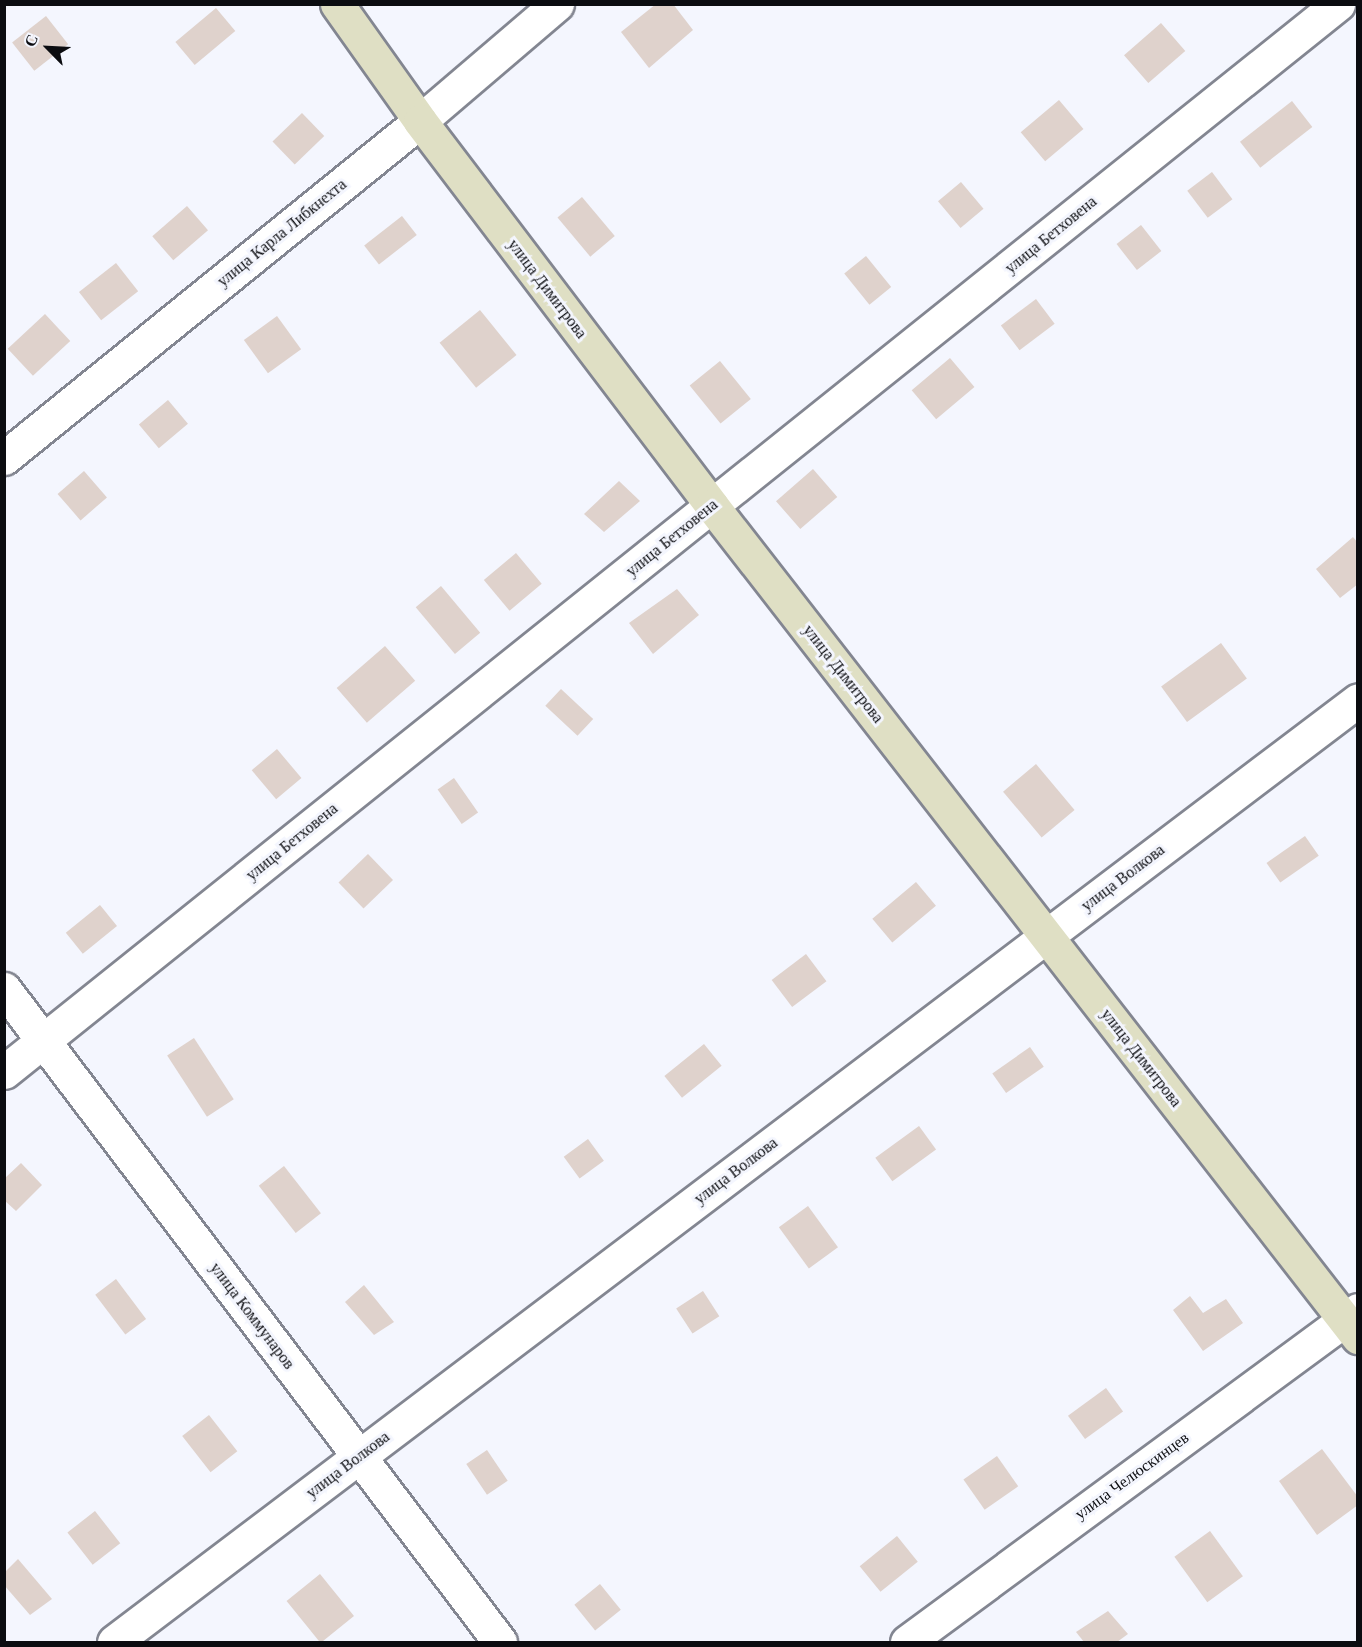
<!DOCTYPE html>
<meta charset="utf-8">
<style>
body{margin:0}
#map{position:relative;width:1362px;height:1647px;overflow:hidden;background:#f4f6fe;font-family:Georgia,serif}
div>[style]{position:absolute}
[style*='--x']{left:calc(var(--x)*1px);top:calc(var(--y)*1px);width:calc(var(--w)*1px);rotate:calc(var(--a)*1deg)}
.building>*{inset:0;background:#dfd2cc;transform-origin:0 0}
.roads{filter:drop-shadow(2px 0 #838691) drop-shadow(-2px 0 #838691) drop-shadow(0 2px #838691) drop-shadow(0 -2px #838691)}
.street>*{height:33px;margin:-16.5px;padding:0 16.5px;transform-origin:16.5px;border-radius:16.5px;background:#fff}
.secondary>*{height:33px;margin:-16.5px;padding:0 16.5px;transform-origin:16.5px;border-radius:16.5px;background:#dfdfc4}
span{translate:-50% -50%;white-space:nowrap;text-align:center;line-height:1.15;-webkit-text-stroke:6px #f4f6fe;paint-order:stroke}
.street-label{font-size:16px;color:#0b0c10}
.frame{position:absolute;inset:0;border:6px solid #0b0c10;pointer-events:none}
.north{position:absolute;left:18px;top:18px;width:60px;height:60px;-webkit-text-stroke:4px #f4f6fe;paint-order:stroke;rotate:294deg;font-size:16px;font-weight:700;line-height:24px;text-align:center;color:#0b0c10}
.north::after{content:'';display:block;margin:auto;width:21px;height:27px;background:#0b0c10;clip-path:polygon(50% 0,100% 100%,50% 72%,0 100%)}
</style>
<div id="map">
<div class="building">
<i style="clip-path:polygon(656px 4px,673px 4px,693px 30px,649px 68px,621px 32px)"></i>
<i style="left:216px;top:8px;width:30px;height:53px;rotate:50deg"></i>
<i style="left:46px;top:16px;width:36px;height:43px;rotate:52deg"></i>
<i style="left:1161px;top:23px;width:37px;height:49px;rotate:49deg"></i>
<i style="left:1059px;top:100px;width:38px;height:50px;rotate:50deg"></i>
<i style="left:1292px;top:101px;width:33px;height:66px;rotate:52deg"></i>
<i style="left:302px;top:113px;width:32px;height:41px;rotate:46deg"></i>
<i style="left:1212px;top:172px;width:34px;height:31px;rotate:53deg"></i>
<i style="left:961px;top:182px;width:35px;height:30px;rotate:50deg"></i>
<i style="left:582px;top:197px;width:51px;height:32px;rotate:50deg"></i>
<i style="left:187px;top:206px;width:32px;height:46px;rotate:49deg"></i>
<i style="left:402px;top:216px;width:24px;height:48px;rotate:52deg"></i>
<i style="left:1141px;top:225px;width:33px;height:31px;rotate:52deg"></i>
<i style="left:866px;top:256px;width:40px;height:28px;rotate:51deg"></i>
<i style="left:116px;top:263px;width:36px;height:47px;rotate:52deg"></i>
<i style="left:1036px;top:299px;width:31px;height:44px;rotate:53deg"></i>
<i style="left:480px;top:310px;width:58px;height:52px;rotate:51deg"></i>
<i style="left:45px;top:314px;width:37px;height:51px;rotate:47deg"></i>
<i style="left:277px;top:316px;width:41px;height:41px;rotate:54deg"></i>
<i style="left:950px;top:358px;width:38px;height:50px;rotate:50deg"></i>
<i style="left:720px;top:361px;width:49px;height:39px;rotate:51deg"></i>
<i style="left:168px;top:400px;width:31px;height:38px;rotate:50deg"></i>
<i style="left:813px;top:469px;width:37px;height:49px;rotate:49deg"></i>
<i style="left:84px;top:471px;width:35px;height:35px;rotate:49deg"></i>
<i style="clip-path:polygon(619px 481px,640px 501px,604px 532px,584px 514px)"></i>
<i style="clip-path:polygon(1353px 537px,1358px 543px,1358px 584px,1340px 598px,1316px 569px)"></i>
<i style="left:516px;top:553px;width:40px;height:42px;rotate:50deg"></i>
<i style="left:441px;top:586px;width:61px;height:33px;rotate:50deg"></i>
<i style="clip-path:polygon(677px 589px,699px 615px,653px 654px,629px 623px)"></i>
<i style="left:1221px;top:643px;width:44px;height:74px;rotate:54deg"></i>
<i style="left:385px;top:646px;width:46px;height:64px;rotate:49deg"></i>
<i style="left:561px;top:689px;width:44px;height:23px;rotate:43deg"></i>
<i style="left:277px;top:749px;width:38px;height:33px;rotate:50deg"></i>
<i style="left:1036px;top:764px;width:60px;height:43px;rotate:50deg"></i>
<i style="left:454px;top:778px;width:42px;height:20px;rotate:55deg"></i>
<i style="left:1305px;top:836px;width:24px;height:47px;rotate:55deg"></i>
<i style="left:368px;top:854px;width:36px;height:41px;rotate:46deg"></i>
<i style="left:916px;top:882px;width:31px;height:57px;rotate:50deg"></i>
<i style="left:100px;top:905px;width:27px;height:44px;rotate:51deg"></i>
<i style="left:806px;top:954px;width:34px;height:43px;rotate:53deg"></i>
<i style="left:194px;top:1038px;width:73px;height:32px;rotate:57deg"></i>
<i style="left:704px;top:1044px;width:28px;height:51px;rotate:51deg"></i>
<i style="left:1030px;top:1047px;width:24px;height:46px;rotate:55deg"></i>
<i style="left:919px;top:1126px;width:29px;height:54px;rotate:54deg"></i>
<i style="left:588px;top:1139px;width:27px;height:30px;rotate:54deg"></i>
<i style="clip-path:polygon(21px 1163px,42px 1185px,16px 1211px,4px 1200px,4px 1179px)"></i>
<i style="left:284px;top:1166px;width:60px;height:32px;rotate:52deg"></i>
<i style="left:808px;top:1206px;width:51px;height:36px;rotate:54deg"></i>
<i style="left:116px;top:1279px;width:50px;height:26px;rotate:53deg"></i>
<i style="clip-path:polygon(364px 1285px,394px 1322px,374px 1335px,345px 1302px)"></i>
<i style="left:703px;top:1291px;width:30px;height:32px;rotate:57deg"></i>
<i style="clip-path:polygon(1190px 1296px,1203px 1313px,1226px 1299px,1243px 1323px,1203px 1351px,1173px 1310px)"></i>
<i style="left:1106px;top:1388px;width:29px;height:47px;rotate:54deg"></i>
<i style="left:209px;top:1415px;width:46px;height:34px;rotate:52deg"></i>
<i style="clip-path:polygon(1322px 1449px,1358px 1497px,1358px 1505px,1317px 1535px,1279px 1481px)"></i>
<i style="left:487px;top:1450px;width:37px;height:25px;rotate:56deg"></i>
<i style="left:997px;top:1456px;width:37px;height:41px;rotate:55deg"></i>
<i style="left:95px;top:1511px;width:41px;height:35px;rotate:52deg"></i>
<i style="left:1210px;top:1531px;width:56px;height:44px;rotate:54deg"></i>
<i style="left:897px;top:1536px;width:33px;height:48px;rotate:51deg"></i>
<i style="clip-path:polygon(18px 1559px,52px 1599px,30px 1615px,4px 1585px,4px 1573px)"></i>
<i style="left:320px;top:1574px;width:54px;height:43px;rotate:51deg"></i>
<i style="left:600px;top:1584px;width:33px;height:33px;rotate:51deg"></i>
<i style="clip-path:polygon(1108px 1611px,1128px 1634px,1117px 1642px,1084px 1642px,1076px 1632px)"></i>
</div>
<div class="roads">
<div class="street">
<i style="--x:4;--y:458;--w:535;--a:-39.01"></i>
<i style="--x:420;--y:121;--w:180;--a:-40.5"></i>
<i style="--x:4;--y:989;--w:820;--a:52.78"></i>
<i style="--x:4;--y:1072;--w:1709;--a:-38.68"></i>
<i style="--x:114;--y:1642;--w:1560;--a:-37.13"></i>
<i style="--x:907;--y:1642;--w:560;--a:-36.36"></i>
</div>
<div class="secondary">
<i style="--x:337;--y:4;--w:143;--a:54.6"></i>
<i style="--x:420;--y:121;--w:483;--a:52.8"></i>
<i style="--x:712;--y:506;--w:1053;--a:52.14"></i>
</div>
</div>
<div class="street-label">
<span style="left:282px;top:233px;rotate:-39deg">улица Карла Либкнехта</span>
<span style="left:1051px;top:235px;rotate:-39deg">улица Бетховена</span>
<span style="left:547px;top:289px;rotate:53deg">улица Димитрова</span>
<span style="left:672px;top:538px;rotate:-39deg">улица Бетховена</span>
<span style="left:843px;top:674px;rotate:52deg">улица Димитрова</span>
<span style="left:292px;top:842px;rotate:-39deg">улица Бетховена</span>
<span style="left:1123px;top:878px;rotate:-37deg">улица Волкова</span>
<span style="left:1141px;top:1058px;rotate:52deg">улица Димитрова</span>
<span style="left:736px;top:1171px;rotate:-37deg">улица Волкова</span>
<span style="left:252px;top:1316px;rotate:53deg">улица Коммунаров</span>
<span style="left:348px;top:1465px;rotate:-37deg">улица Волкова</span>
<span style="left:1132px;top:1476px;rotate:-36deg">улица Челюскинцев</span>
</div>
<div class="frame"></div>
<div class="north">С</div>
</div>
